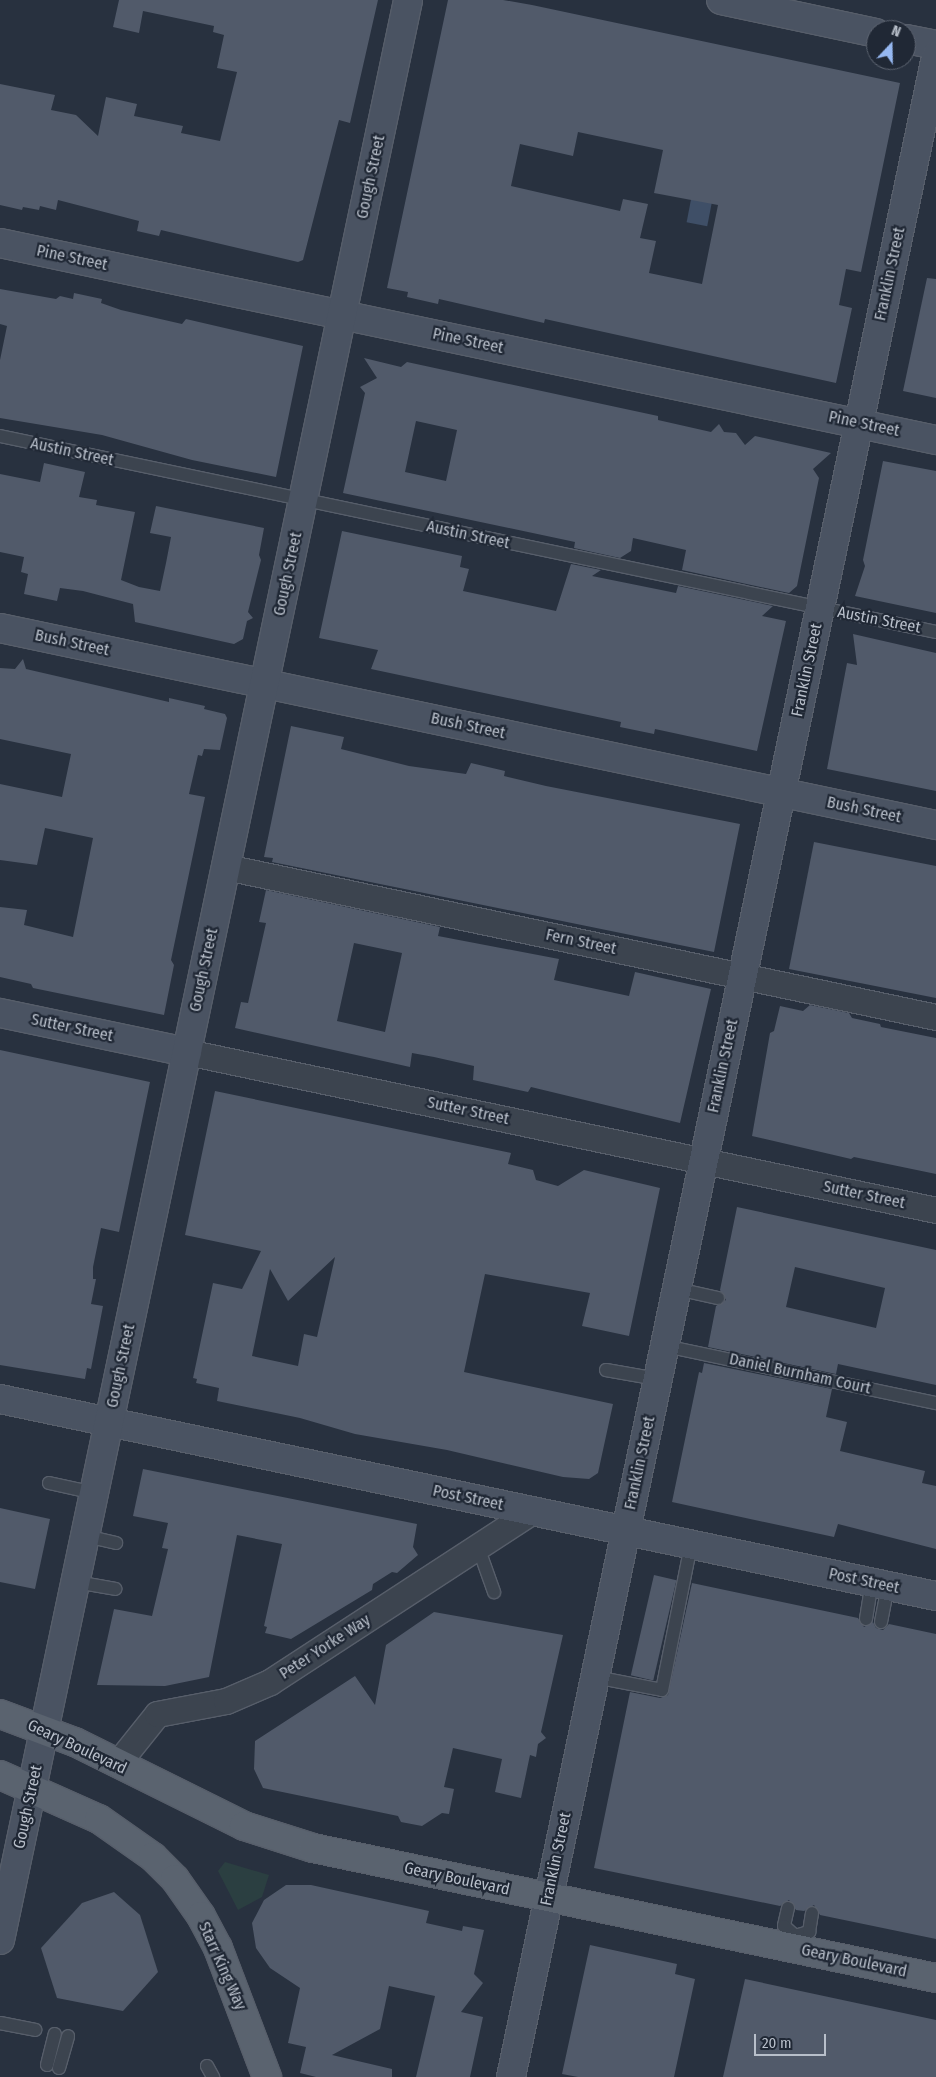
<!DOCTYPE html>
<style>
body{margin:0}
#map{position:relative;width:936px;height:2077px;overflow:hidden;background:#28313f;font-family:"Fira Sans Condensed",sans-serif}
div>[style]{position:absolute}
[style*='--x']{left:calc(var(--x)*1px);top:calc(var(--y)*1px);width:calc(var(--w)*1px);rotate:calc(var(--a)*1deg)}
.green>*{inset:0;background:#2b3f41}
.water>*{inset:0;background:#3f4f67;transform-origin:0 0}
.building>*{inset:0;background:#515a6a;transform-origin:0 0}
.roads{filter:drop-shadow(1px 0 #575e6a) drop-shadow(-1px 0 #575e6a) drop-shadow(0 1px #575e6a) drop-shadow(0 -1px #575e6a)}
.lane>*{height:12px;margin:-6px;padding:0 6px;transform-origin:6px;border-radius:6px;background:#3c444f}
.street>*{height:25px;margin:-12.5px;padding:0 12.5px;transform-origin:12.5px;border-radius:12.5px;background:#3c444f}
.secondary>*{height:28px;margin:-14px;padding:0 14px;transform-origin:14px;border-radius:14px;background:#4a5362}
.primary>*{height:28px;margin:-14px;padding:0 14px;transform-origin:14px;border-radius:14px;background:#5a636f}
span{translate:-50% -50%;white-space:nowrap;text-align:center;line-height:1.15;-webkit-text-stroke:4.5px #202835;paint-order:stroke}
.street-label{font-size:16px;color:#b8bfca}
.north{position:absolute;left:866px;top:20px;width:50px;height:50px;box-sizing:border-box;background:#202835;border:1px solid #5d6471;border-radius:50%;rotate:21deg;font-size:14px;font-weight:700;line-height:20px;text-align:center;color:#b8bfca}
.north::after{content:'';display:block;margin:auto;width:18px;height:22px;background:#96b8f1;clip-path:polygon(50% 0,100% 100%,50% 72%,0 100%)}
.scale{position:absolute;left:754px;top:2034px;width:72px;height:22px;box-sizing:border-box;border:2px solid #b8bfca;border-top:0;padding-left:6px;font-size:15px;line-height:18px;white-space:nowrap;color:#b8bfca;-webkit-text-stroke:4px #202835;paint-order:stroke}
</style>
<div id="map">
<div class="green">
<i style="clip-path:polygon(225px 1862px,269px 1875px,262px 1897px,238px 1910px,218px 1871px)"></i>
</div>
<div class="water">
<i style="left:695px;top:179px;width:21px;height:44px;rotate:11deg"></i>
</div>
<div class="building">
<i style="clip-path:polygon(119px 0,378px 0,350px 123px,339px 120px,303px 260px,298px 262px,161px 230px,159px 236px,137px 231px,139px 221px,58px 200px,56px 210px,40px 206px,39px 210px,23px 207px,22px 210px,0 205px,0 84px,55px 95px,51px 110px,76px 115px,98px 136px,106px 97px,137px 104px,134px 116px,183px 126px,181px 133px,220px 141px,237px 72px,217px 68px,224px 35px,213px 32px,214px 26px,143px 11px,139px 33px,113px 27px)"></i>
<i style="clip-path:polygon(evenodd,448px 0,503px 0,532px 5px,900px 83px,861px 272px,846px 269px,839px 305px,852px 308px,836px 383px,545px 319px,544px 323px,439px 299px,438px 304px,407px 297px,408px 292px,387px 288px,448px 0,578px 132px,663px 150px,654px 193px,718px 205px,702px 284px,649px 273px,656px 241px,640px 238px,648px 204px,623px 199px,620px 211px,511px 186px,520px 144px,573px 156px,578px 132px)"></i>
<i style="clip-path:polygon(927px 278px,936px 279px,936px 398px,903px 391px)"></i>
<i style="clip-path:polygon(0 289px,56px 299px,60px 296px,73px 299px,74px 293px,102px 299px,101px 303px,121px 310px,182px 324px,186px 319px,303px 346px,276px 477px,192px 460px,102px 435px,0 418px,0 360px,7px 326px,0 324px)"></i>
<i style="clip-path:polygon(evenodd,364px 358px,401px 367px,407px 362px,658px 416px,658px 420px,711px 432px,719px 424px,724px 432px,736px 433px,745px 445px,755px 436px,831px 453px,813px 469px,819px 478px,797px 586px,789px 593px,682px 570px,686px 550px,633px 538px,631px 551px,620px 558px,574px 548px,575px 542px,343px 493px,365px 393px,360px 387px,377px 378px,364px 358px,416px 421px,457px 430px,446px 481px,405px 472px,416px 421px)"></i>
<i style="clip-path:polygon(883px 461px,936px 471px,936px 613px,855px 596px,865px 566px,863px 560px)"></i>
<i style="clip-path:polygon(44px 463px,85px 472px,79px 497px,97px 500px,96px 505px,135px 512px,121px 580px,139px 587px,160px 591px,166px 563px,171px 537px,150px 533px,156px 506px,264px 528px,259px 555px,261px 560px,248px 612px,253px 618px,247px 621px,243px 639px,234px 644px,135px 622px,133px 604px,83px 591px,60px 588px,57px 601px,24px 594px,28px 574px,21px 572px,24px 557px,0 552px,0 474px,40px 482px)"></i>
<i style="clip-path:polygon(342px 531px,462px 556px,460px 567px,469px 569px,463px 591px,556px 611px,571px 564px,601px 570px,592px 576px,676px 593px,678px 586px,773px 606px,762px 616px,786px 621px,757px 751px,655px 729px,654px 734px,620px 727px,621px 722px,371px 669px,378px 650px,319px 638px)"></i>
<i style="clip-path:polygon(853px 634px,936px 653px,936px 791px,827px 769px,847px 663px,857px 665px)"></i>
<i style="clip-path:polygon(23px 659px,26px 669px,169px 702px,169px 698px,205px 706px,204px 709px,225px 714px,227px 718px,220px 750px,204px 749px,202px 756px,198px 755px,189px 794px,205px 797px,171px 960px,174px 965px,164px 1015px,33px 988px,31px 984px,0 977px,0 907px,27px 910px,24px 925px,73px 937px,93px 838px,45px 828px,37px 865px,0 860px,0 784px,62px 797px,71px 754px,0 739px,0 668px,15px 669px)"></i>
<i style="clip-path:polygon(291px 726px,344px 737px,341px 749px,409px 766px,466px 774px,471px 763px,505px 771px,504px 776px,546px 786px,740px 824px,714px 952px,272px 862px,273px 858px,264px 857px)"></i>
<i style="clip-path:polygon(814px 842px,936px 866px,936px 998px,789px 969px)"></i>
<i style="clip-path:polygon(evenodd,266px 890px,440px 927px,438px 936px,559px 959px,554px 980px,629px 996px,635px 972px,711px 989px,680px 1123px,531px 1087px,528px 1092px,473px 1080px,474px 1066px,434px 1057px,412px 1053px,410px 1067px,235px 1028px,241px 1002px,248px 1003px,266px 923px,259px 922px,266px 890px,354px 943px,402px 953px,385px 1032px,337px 1021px,354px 943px)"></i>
<i style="clip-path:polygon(810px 1005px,849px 1013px,852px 1018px,880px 1024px,881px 1027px,936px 1038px,936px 1174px,854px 1157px,851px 1159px,752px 1136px,770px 1033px,774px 1031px,780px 1006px,803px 1011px)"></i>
<i style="clip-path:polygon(0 1050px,150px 1082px,119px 1232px,101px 1228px,93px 1267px,93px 1279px,96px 1279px,91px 1304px,103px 1306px,91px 1369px,87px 1368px,85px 1379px,0 1365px)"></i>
<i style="clip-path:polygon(evenodd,215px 1091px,511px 1153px,508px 1164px,533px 1170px,536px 1180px,558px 1186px,584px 1170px,660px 1188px,629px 1336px,582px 1326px,590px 1293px,485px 1274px,464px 1372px,613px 1404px,598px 1473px,589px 1479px,563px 1477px,447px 1450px,355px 1434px,300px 1418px,217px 1401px,219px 1388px,196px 1383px,197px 1379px,193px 1378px,213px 1283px,242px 1289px,261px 1251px,185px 1235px,215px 1091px,335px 1257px,317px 1337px,304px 1334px,298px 1366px,252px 1356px,270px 1269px,288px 1301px,335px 1257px)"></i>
<i style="clip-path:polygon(evenodd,737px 1207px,936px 1250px,936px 1385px,838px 1364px,836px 1374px,708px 1347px,716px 1306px,726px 1300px,720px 1290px,737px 1207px,795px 1267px,885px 1288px,876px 1328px,786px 1307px,795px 1267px)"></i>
<i style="clip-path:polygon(704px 1363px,832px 1389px,826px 1417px,847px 1422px,840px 1451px,925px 1471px,922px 1483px,936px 1486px,936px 1549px,838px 1524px,834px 1537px,672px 1502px,699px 1372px,702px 1373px)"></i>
<i style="clip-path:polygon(143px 1469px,417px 1524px,413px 1547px,418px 1555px,397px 1573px,392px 1572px,373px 1584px,372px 1590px,291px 1639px,265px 1633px,267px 1627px,264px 1626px,282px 1544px,237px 1535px,209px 1677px,165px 1686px,97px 1685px,114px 1609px,152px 1616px,168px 1549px,162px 1548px,168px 1523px,133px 1516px)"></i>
<i style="clip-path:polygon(0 1508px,50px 1519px,35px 1589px,0 1582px)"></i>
<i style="left:654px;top:1575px;width:23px;height:103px;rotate:13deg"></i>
<i style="clip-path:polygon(692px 1583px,858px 1618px,864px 1627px,873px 1622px,876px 1628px,883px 1630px,889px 1624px,936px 1634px,936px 1939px,820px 1915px,814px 1905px,804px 1911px,796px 1910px,789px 1900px,780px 1906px,594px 1868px,630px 1692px,660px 1698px,668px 1695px)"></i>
<i style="clip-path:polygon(434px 1612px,563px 1635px,541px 1732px,546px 1738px,538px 1744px,536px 1757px,530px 1755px,521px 1798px,495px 1792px,502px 1759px,453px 1748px,444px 1787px,454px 1789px,449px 1814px,442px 1813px,422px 1826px,401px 1822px,398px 1816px,263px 1788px,254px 1769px,255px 1741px,355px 1676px,375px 1705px,386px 1645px)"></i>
<i style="clip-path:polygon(286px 1885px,311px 1885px,429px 1911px,426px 1923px,462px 1931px,463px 1926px,484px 1930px,474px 1974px,483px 1983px,461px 2012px,483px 2017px,470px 2077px,416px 2077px,435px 1996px,389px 1986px,380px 2029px,332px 2055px,392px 2069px,392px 2077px,316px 2077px,300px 2073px,306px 2047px,288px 2043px,300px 1988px,270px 1968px,256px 1948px,252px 1923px,264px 1900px)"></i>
<i style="clip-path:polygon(114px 1892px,140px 1915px,158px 1972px,123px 2011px,57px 1998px,41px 1948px,82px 1903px)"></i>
<i style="clip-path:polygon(590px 1945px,677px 1964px,675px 1974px,695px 1979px,674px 2077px,578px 2077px,562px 2074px)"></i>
<i style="clip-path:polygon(745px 1979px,936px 2020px,936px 2077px,723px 2077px)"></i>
</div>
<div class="roads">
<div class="lane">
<i style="--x:0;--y:436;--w:956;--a:11.83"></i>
<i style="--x:677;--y:1289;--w:42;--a:12.4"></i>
<i style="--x:665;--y:1346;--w:277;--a:11.9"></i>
<i style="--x:606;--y:1370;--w:52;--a:10"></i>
<i style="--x:49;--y:1483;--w:46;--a:12.5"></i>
<i style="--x:86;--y:1536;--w:31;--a:13"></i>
<i style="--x:478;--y:1547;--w:48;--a:70.4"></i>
<i style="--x:76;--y:1582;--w:40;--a:10"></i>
<i style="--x:866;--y:1619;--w:36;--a:-81"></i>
<i style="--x:881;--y:1622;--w:37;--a:-79"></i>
<i style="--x:595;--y:1677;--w:68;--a:11"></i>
<i style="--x:662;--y:1690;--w:148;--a:-78.7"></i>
<i style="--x:788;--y:1908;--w:18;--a:103"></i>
<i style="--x:784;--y:1926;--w:15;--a:42"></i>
<i style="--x:795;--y:1936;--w:15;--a:-16"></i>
<i style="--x:809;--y:1932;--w:19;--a:-81"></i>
<i style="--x:0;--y:2023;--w:36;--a:11"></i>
<i style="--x:47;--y:2065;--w:32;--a:-76"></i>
<i style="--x:207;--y:2066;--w:13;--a:61"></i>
<i style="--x:59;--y:2068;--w:33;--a:-74"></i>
</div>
<div class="street">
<i style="--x:226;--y:867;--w:726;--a:11.93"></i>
<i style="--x:187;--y:1052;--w:765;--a:11.91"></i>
<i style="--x:117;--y:1764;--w:64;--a:-51.3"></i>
<i style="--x:157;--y:1714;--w:70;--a:-10.7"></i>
<i style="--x:226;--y:1701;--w:48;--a:-23.4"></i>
<i style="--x:270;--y:1682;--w:313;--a:-33.1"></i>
</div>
<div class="secondary">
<i style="--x:721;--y:0;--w:158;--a:12"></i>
<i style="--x:906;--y:39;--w:31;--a:11"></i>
<i style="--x:0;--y:243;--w:957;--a:11.89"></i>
<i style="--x:0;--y:628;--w:957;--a:11.89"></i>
<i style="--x:0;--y:1013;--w:191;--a:11.8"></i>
<i style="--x:0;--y:1399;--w:957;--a:11.89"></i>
<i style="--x:0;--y:1940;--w:1982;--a:-78.12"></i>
<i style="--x:511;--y:2077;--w:2065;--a:-78.12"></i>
</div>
<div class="primary">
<i style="--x:0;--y:1714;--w:80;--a:20.5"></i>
<i style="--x:75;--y:1742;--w:189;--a:26.4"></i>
<i style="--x:244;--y:1826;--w:72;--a:17.7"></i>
<i style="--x:313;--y:1848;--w:636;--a:11.79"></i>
<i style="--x:0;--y:1775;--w:108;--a:24"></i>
<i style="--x:99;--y:1819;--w:66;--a:35.1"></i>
<i style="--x:153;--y:1857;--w:31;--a:45"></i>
<i style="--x:175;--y:1879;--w:45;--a:54.9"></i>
<i style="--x:201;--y:1916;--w:36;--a:62"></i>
<i style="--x:218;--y:1948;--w:138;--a:69.2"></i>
</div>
</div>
<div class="street-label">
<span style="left:371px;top:177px;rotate:-78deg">Gough Street</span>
<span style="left:72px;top:258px;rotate:12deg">Pine Street</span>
<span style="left:890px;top:274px;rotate:-78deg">Franklin Street</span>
<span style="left:468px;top:341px;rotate:12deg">Pine Street</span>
<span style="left:864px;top:424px;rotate:12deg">Pine Street</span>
<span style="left:72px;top:452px;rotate:12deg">Austin Street</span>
<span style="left:468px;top:535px;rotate:12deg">Austin Street</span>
<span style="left:288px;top:574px;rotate:-78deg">Gough Street</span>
<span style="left:879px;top:620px;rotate:11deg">Austin Street</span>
<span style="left:72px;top:643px;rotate:12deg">Bush Street</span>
<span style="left:807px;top:670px;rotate:-78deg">Franklin Street</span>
<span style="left:468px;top:726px;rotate:12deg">Bush Street</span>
<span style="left:864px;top:810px;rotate:12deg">Bush Street</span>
<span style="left:581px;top:942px;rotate:12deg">Fern Street</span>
<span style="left:204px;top:970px;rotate:-78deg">Gough Street</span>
<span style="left:72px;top:1028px;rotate:12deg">Sutter Street</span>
<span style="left:723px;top:1066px;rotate:-78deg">Franklin Street</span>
<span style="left:468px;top:1111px;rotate:12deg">Sutter Street</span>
<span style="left:864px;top:1195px;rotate:12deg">Sutter Street</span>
<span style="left:121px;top:1366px;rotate:-78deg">Gough Street</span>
<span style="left:800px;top:1374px;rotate:12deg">Daniel Burnham Court</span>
<span style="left:640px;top:1463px;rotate:-78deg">Franklin Street</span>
<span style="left:468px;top:1498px;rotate:12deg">Post Street</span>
<span style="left:864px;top:1581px;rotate:12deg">Post Street</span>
<span style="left:325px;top:1647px;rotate:-33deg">Peter Yorke Way</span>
<span style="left:77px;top:1747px;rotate:25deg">Geary Boulevard</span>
<span style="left:28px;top:1807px;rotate:-78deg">Gough Street</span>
<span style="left:556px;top:1859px;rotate:-78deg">Franklin Street</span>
<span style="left:457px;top:1879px;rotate:12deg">Geary Boulevard</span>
<span style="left:854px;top:1961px;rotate:12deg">Geary Boulevard</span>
<span style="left:222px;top:1966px;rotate:66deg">Starr King Way</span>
</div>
<div class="north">N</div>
<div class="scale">20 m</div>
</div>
